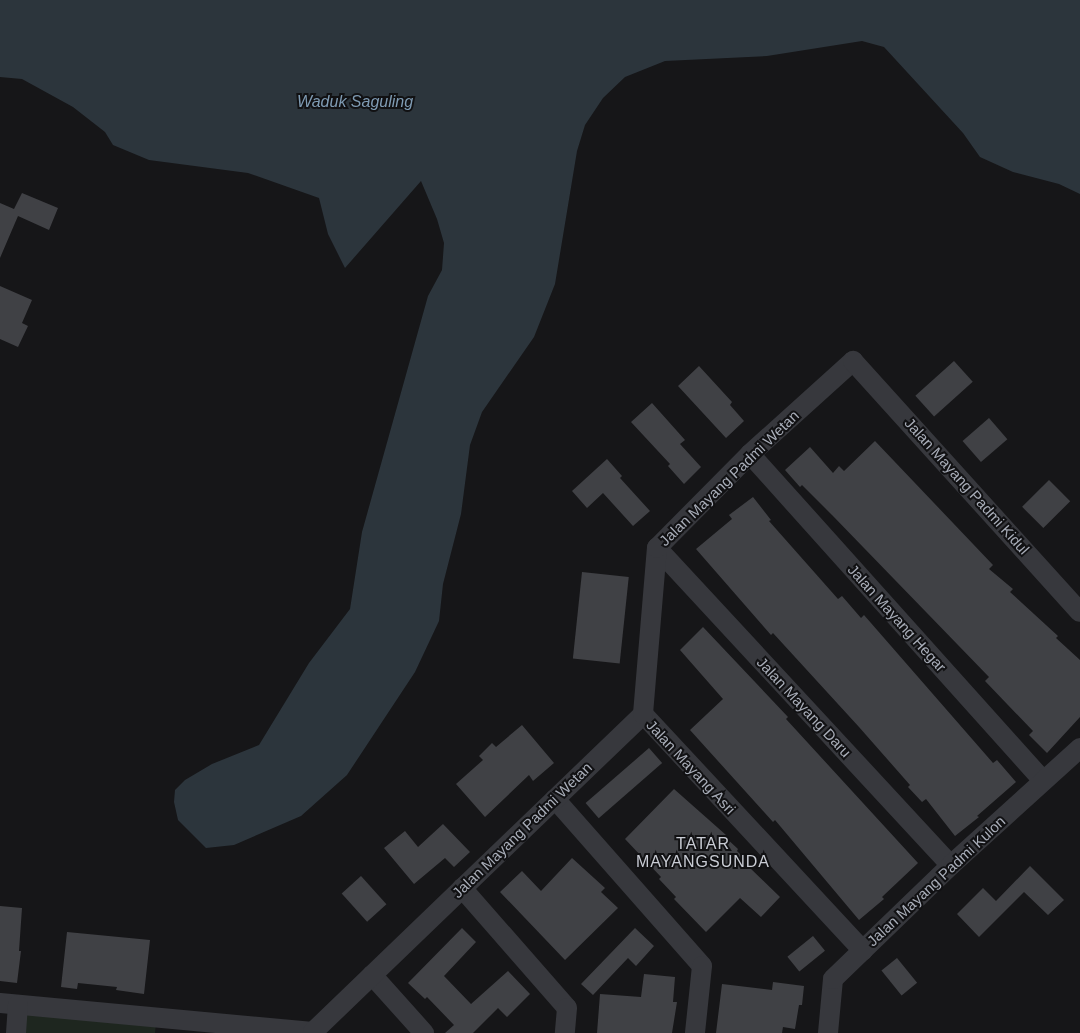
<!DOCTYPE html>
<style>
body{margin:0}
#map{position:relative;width:1080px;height:1033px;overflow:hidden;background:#161618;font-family:Arial,sans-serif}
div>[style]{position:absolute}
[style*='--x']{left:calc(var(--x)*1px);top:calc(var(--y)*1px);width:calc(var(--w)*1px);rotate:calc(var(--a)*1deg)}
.green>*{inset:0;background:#1e261f}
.water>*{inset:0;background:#2c353c}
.building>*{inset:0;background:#404145;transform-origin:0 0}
.minor>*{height:20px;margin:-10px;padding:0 10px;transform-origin:10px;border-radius:10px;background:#37383d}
span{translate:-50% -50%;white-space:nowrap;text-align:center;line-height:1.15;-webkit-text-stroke:4px #111113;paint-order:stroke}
.street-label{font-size:15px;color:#a8adb8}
.water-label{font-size:16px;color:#7f9bb3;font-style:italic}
.neighbourhood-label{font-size:16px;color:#c9ccd4;letter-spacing:1px}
</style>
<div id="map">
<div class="green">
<i style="clip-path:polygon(26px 1012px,156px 1023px,155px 1033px,24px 1033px)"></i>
</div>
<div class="water">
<i style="clip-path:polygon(0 0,1080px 0,1080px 194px,1059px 184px,1013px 172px,980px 157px,963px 133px,884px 47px,862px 41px,767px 56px,665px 61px,625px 77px,603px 98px,585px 125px,577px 151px,555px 284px,534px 337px,482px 412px,470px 445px,461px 514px,443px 584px,439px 621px,415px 672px,347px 775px,301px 816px,234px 845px,206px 848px,178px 820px,174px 802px,175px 790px,185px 780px,212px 764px,259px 745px,309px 663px,350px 609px,362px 532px,428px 296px,442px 270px,444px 243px,437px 219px,421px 181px,345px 268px,328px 234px,319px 198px,248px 173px,149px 160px,113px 145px,105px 132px,73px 107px,22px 79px,0 77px)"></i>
</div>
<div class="building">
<i style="clip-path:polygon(22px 193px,58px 208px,49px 230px,18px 216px,0 258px,0 203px,14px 209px)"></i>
<i style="clip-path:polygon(0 286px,32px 300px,22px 323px,28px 326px,18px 347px,0 339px)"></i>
<i style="left:954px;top:361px;width:28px;height:52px;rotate:48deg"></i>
<i style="clip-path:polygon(699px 366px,732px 402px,730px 405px,744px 421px,726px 438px,678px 386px)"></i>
<i style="clip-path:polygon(652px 403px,685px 440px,680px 444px,701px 467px,684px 484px,668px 466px,670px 464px,631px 422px)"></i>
<i style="left:989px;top:418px;width:28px;height:35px;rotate:49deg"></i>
<i style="clip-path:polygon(875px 441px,993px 565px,989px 569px,1013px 589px,1010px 592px,1058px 636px,1056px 638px,1080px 660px,1080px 717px,1047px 753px,1029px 735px,1033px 731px,985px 681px,989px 677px,832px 515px,802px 485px,800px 487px,785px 470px,810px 447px,833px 473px,839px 466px,844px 471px)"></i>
<i style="clip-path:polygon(607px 459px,622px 476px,620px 478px,650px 511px,633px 526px,603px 493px,587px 508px,572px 491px)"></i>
<i style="left:1049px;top:480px;width:30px;height:38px;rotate:45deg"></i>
<i style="clip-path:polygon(753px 497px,771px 520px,769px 521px,838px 599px,842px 596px,861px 618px,864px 615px,993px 763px,997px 760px,1016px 782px,977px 816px,979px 817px,955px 836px,926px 799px,922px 802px,908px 787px,910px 785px,859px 727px,773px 633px,771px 635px,696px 549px,732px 519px,729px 515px)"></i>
<i style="left:582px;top:572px;width:47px;height:87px;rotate:6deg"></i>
<i style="clip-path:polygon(703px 627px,788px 717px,786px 719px,918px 863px,882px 897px,884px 899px,859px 920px,775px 820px,773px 822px,690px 730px,723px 699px,680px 650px)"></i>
<i style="clip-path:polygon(522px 725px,554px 763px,533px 781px,529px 775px,485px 817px,456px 784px,483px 760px,479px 756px,492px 743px,496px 747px)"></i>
<i style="left:649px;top:748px;width:20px;height:84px;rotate:49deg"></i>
<i style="clip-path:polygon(674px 789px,726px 835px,724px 836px,738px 849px,737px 851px,751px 865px,749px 867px,780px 897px,761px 917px,740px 898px,706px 932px,674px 899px,676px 897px,659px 879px,661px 877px,625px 839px)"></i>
<i style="clip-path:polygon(443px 824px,470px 852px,454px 867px,445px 858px,414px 884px,384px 848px,405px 831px,418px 847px)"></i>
<i style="clip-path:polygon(572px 858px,605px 888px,601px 892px,618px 908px,565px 960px,500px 892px,522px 871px,541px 891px)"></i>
<i style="clip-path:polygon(1030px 866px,1064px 900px,1048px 915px,1024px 892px,979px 937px,957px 914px,983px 888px,996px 901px)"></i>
<i style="left:361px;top:876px;width:38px;height:26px;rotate:48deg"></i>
<i style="clip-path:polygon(0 906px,22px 908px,19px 951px,21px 951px,17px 983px,0 981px)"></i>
<i style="clip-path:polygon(462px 928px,476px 942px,444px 976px,471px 1004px,508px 971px,530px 994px,507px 1017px,498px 1008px,473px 1033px,445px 1033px,454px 1025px,427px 997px,425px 999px,408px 983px)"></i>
<i style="clip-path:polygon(635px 928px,654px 946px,636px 966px,628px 958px,593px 995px,581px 984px)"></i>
<i style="clip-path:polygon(67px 932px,150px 940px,144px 994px,116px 990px,117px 987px,78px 983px,77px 989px,61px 987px)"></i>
<i style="left:813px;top:936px;width:19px;height:33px;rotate:51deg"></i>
<i style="left:897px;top:958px;width:32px;height:20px;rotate:51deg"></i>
<i style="clip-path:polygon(644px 974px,675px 977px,673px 1002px,677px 1002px,672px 1033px,597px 1033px,600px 994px,641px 997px)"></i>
<i style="clip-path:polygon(773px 982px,804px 986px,802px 1005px,799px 1005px,795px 1029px,783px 1027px,782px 1033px,716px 1033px,722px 984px,772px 990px)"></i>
</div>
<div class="minor">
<i style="--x:750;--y:454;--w:439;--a:48.1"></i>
<i style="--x:657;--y:548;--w:432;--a:47.2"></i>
<i style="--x:643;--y:714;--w:323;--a:47.1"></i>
<i style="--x:555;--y:799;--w:222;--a:48.6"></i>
<i style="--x:702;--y:966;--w:67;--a:96"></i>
<i style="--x:462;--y:888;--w:159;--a:48.8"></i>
<i style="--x:567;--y:1008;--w:25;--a:95"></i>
<i style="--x:372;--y:975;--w:78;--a:48.1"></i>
<i style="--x:0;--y:1003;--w:314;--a:5.3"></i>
<i style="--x:313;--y:1032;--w:458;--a:-43.9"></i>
<i style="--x:643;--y:714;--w:167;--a:-85.2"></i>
<i style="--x:657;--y:548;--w:132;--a:-45.3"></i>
<i style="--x:750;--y:454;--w:139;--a:-42.1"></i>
<i style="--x:853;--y:361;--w:338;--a:47.9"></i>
<i style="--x:16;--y:1033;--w:28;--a:-86"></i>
<i style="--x:828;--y:1033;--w:54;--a:-84.7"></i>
<i style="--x:833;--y:979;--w:164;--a:-44"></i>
<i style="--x:951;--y:865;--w:174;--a:-42.2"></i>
</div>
<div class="street-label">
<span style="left:729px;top:478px;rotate:-44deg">Jalan Mayang Padmi Wetan</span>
<span style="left:967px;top:486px;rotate:48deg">Jalan Mayang Padmi Kidul</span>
<span style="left:897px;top:618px;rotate:48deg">Jalan Mayang Hegar</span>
<span style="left:804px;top:707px;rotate:47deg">Jalan Mayang Daru</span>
<span style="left:691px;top:767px;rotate:47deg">Jalan Mayang Asri</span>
<span style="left:522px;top:830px;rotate:-44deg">Jalan Mayang Padmi Wetan</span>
<span style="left:936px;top:881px;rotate:-43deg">Jalan Mayang Padmi Kulon</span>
</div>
<div class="water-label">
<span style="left:355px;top:102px">Waduk Saguling</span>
</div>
<div class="neighbourhood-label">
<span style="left:703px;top:853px">TATAR<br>MAYANGSUNDA</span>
</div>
</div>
